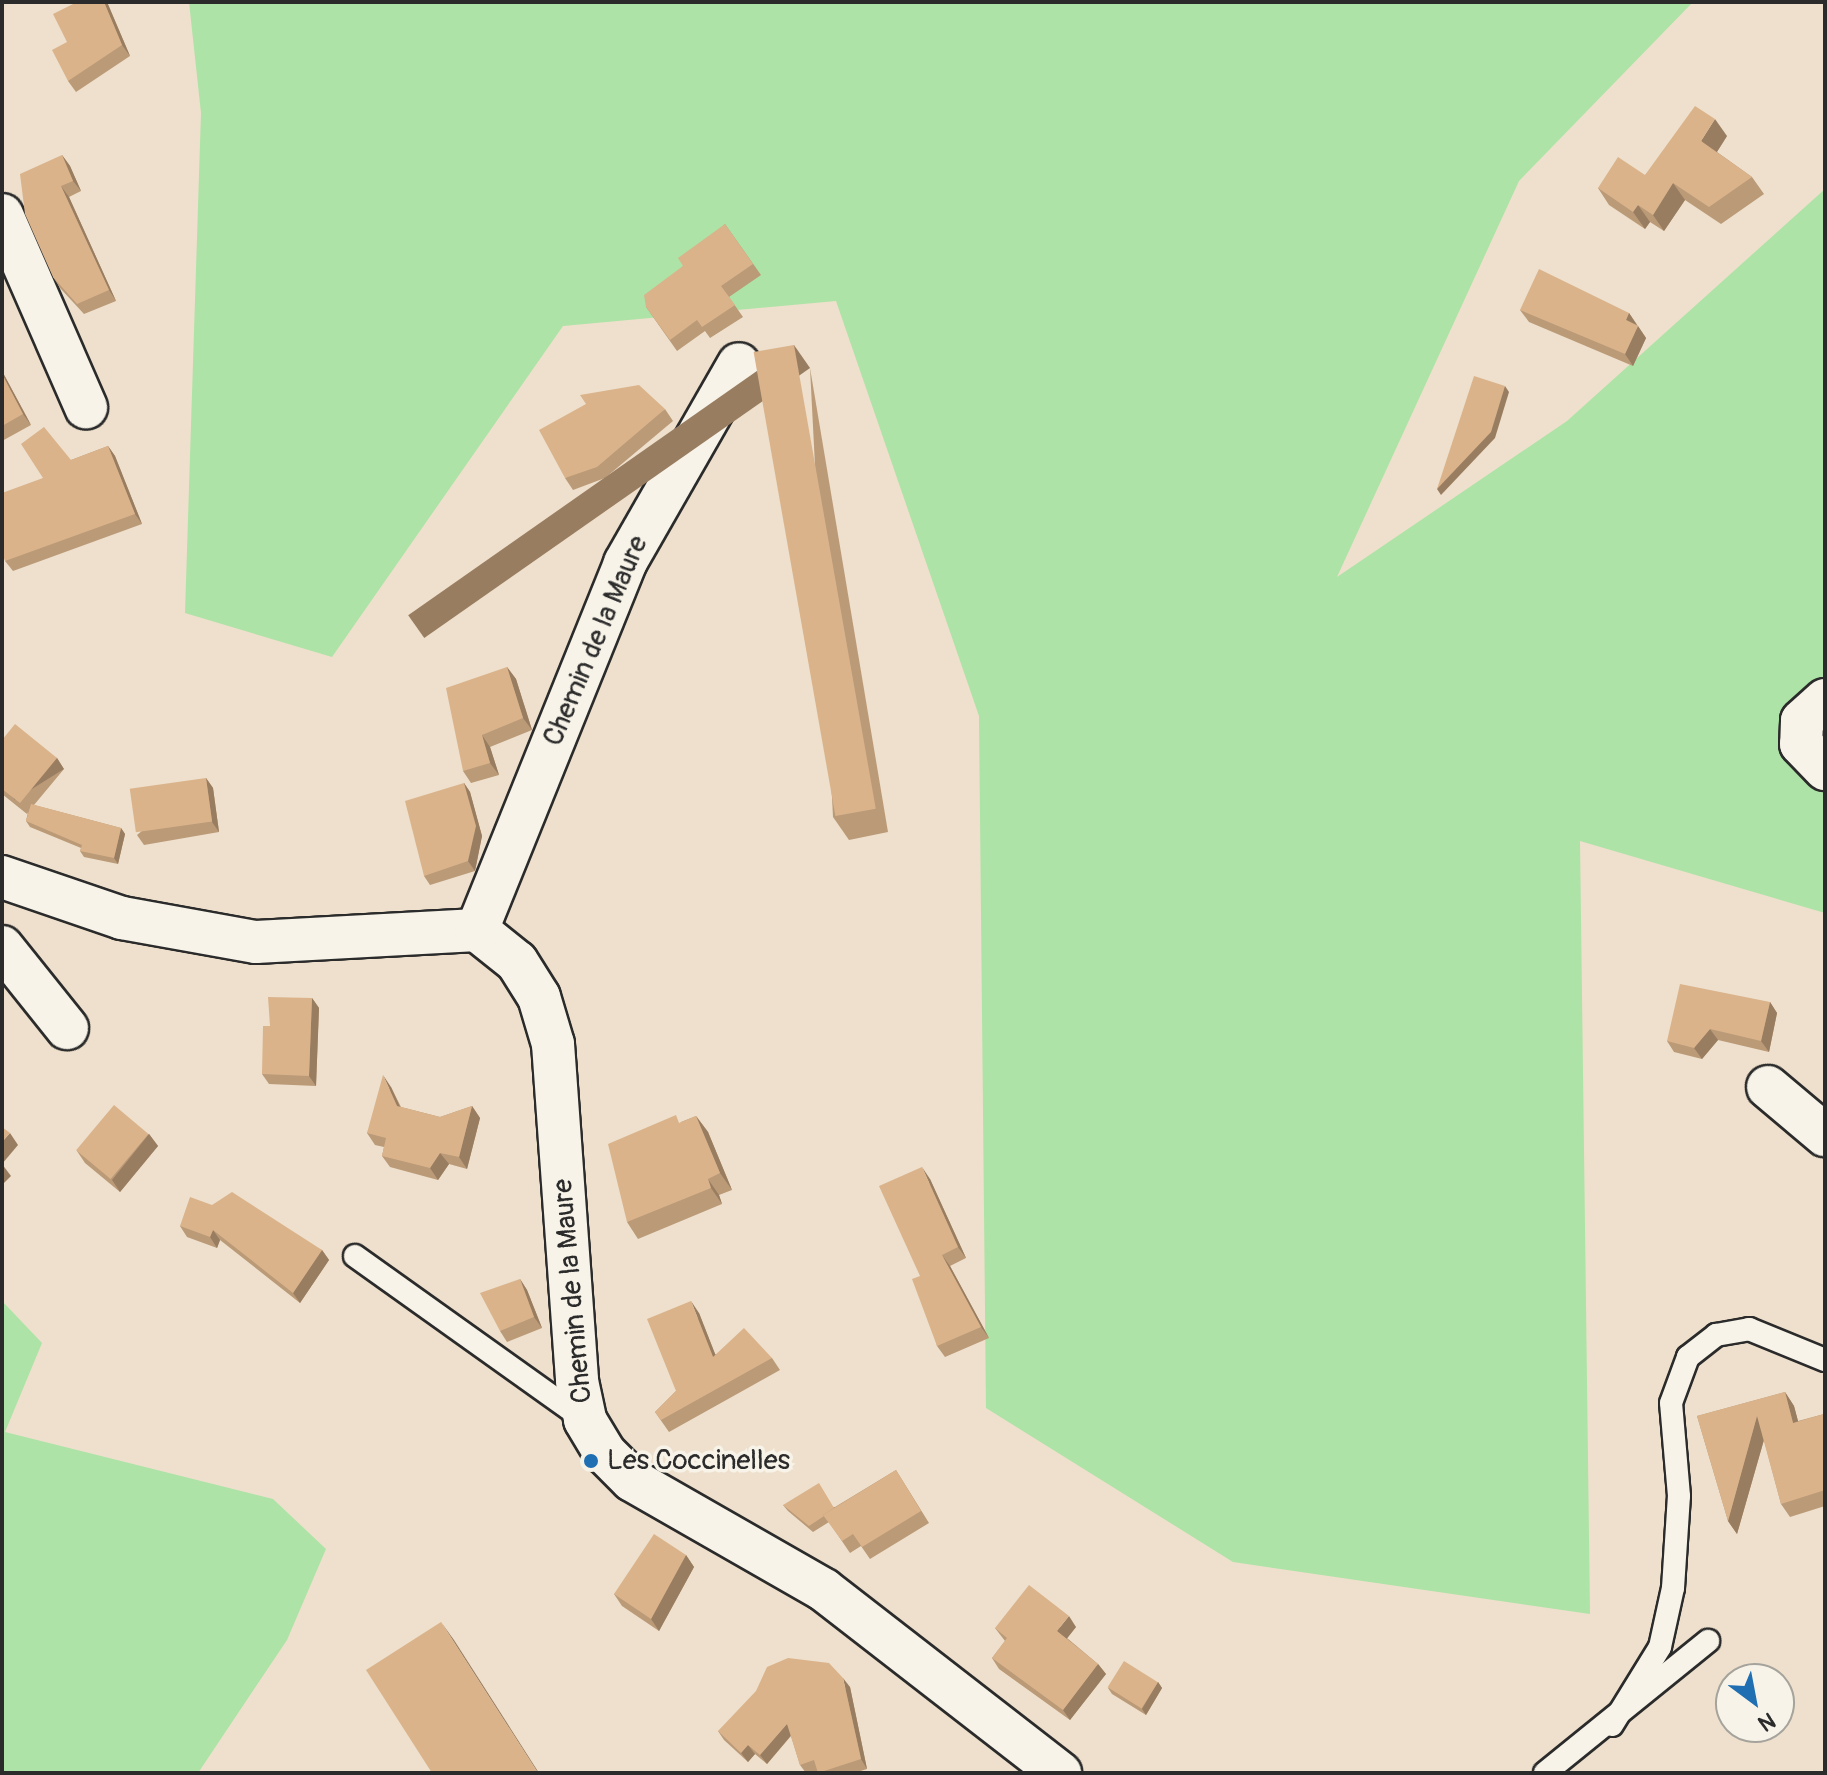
<!DOCTYPE html>
<style>
body{margin:0}
#map{position:relative;width:1827px;height:1775px;overflow:hidden;background:#eee0cc;font-family:Pangolin,sans-serif}
div>[style]{position:absolute}
[style*='--x']{left:calc(var(--x)*1px);top:calc(var(--y)*1px);width:calc(var(--w)*1px);rotate:calc(var(--a)*1deg)}
.green>*{inset:0;background:#ade3a6}
.roads{filter:drop-shadow(2px 0 #2b2b2b) drop-shadow(-2px 0 #2b2b2b) drop-shadow(0 2px #2b2b2b) drop-shadow(0 -2px #2b2b2b)}
.lane>*{height:22px;margin:-11px;padding:0 11px;transform-origin:11px;border-radius:11px;background:#f7f3e8}
.street>*{height:42px;margin:-21px;padding:0 21px;transform-origin:21px;border-radius:21px;background:#f7f3e8}
.wall>*{inset:0;background:#bb9a78}
.shaded-wall>*{inset:0;background:#997d61;transform-origin:0 0}
.building>*{inset:0;background:#dab38b;transform-origin:0 0}
.dots>*{width:22px;height:22px;translate:-50% -50%;box-sizing:border-box;border:4px solid #f7f3e8;border-radius:50%}
span{translate:-50% -50%;white-space:nowrap;text-align:center;line-height:1.15;-webkit-text-stroke:7px #f7f3e8;paint-order:stroke}
.street-label{font-size:28px;color:#2b2b2b}
.poi-label{font-size:28px;color:#2b2b2b}
.left{translate:0 -50%;text-align:left}
.frame{position:absolute;inset:0;border:4px solid #2b2b2b;pointer-events:none}
.north{position:absolute;left:1715px;top:1663px;width:80px;height:80px;box-sizing:border-box;background:#f7f3e8;border:2px solid #a5a39c;border-radius:50%;rotate:148deg;font-size:22px;font-weight:700;line-height:32px;text-align:center;color:#2b2b2b}
.north::after{content:'';display:block;margin:auto;width:28px;height:36px;background:#1f6fb2;clip-path:polygon(50% 0,100% 100%,50% 72%,0 100%)}
</style>
<div id="map">
<div class="green">
<i style="clip-path:polygon(189px 2px,1693px 2px,1519px 181px,1337px 577px,1567px 421px,1825px 189px,1825px 913px,1580px 841px,1590px 1614px,1233px 1562px,986px 1408px,979px 716px,836px 301px,563px 326px,332px 657px,185px 613px,201px 113px)"></i>
<i style="clip-path:polygon(2px 1301px,42px 1343px,5px 1432px,273px 1499px,326px 1549px,287px 1640px,198px 1773px,2px 1773px)"></i>
</div>
<div class="roads">
<div class="lane">
<i style="--x:355;--y:1256;--w:282;--a:35.5"></i>
<i style="--x:1612;--y:1725;--w:92;--a:-58.4"></i>
<i style="--x:1660;--y:1647;--w:60;--a:-77.6"></i>
<i style="--x:1673;--y:1588;--w:92;--a:-86.3"></i>
<i style="--x:1679;--y:1496;--w:93;--a:-94.9"></i>
<i style="--x:1671;--y:1403;--w:49;--a:-69.7"></i>
<i style="--x:1688;--y:1357;--w:36;--a:-38"></i>
<i style="--x:1716;--y:1335;--w:34;--a:-10"></i>
<i style="--x:1749;--y:1329;--w:82;--a:22.2"></i>
<i style="--x:1545;--y:1773;--w:210;--a:-39"></i>
</div>
<div class="street">
<i style="--x:2;--y:215;--w:210;--a:66.4"></i>
<i style="--x:1825;--y:700;--w:31;--a:138"></i>
<i style="--x:1802;--y:721;--w:23;--a:92"></i>
<i style="--x:1801;--y:744;--w:35;--a:46"></i>
<i style="--x:2;--y:877;--w:127;--a:18.9"></i>
<i style="--x:122;--y:918;--w:136;--a:10.2"></i>
<i style="--x:256;--y:942;--w:221;--a:-3.1"></i>
<i style="--x:477;--y:930;--w:51;--a:38.7"></i>
<i style="--x:517;--y:962;--w:41;--a:57.8"></i>
<i style="--x:539;--y:997;--w:49;--a:73.4"></i>
<i style="--x:553;--y:1044;--w:338;--a:85.9"></i>
<i style="--x:577;--y:1381;--w:40;--a:78"></i>
<i style="--x:585;--y:1420;--w:39;--a:59"></i>
<i style="--x:605;--y:1453;--w:38;--a:45"></i>
<i style="--x:632;--y:1480;--w:221;--a:29.8"></i>
<i style="--x:824;--y:1590;--w:299;--a:37.8"></i>
<i style="--x:477;--y:930;--w:396;--a:-68"></i>
<i style="--x:625;--y:563;--w:229;--a:-60.2"></i>
<i style="--x:2;--y:947;--w:104;--a:51.3"></i>
<i style="--x:1768;--y:1087;--w:75;--a:40.1"></i>
</div>
</div>
<div class="wall">
<i style="clip-path:polygon(77px 2px,107px 2px,130px 56px,76px 92px,68px 81px,67px 42px)"></i>
<i style="clip-path:polygon(1727px 136px,1717px 152px,1752px 177px,1764px 194px,1721px 224px,1685px 200px,1664px 231px,1650px 222px,1645px 229px,1609px 205px,1598px 188px,1645px 175px)"></i>
<i style="clip-path:polygon(62px 155px,70px 166px,81px 191px,69px 197px,116px 301px,84px 314px,60px 288px,53px 277px)"></i>
<i style="clip-path:polygon(725px 224px,761px 275px,729px 297px,743px 317px,710px 338px,705px 331px,677px 351px,646px 307px,683px 266px)"></i>
<i style="clip-path:polygon(1520px 310px,1629px 313px,1646px 338px,1633px 366px,1529px 322px)"></i>
<i style="clip-path:polygon(810px 368px,888px 832px,849px 840px,833px 817px)"></i>
<i style="clip-path:polygon(2px 371px,31px 425px,2px 441px)"></i>
<i style="clip-path:polygon(665px 409px,673px 421px,605px 478px,573px 490px,565px 478px)"></i>
<i style="clip-path:polygon(108px 446px,115px 456px,142px 524px,13px 571px,5px 561px,43px 478px,71px 460px)"></i>
<i style="clip-path:polygon(507px 667px,516px 679px,532px 730px,490px 747px,499px 775px,471px 783px,463px 771px)"></i>
<i style="clip-path:polygon(2px 740px,57px 758px,64px 769px,34px 805px,121px 828px,125px 834px,118px 864px,84px 857px,80px 851px,81px 848px,30px 827px,26px 821px,28px 812px,27px 814px,2px 794px)"></i>
<i style="clip-path:polygon(206px 778px,213px 788px,219px 832px,144px 845px,137px 835px)"></i>
<i style="clip-path:polygon(464px 783px,470px 792px,482px 836px,475px 871px,430px 885px,424px 876px)"></i>
<i style="clip-path:polygon(312px 998px,319px 1008px,316px 1086px,269px 1084px,262px 1074px,270px 1026px)"></i>
<i style="clip-path:polygon(1770px 1002px,1777px 1013px,1769px 1052px,1718px 1040px,1702px 1059px,1674px 1052px,1667px 1041px)"></i>
<i style="clip-path:polygon(391px 1087px,401px 1107px,440px 1117px,472px 1106px,480px 1118px,467px 1169px,449px 1164px,438px 1180px,390px 1167px,382px 1156px,384px 1147px,375px 1145px,367px 1133px)"></i>
<i style="clip-path:polygon(696px 1116px,708px 1132px,732px 1190px,719px 1195px,722px 1204px,638px 1239px,627px 1222px,681px 1122px)"></i>
<i style="clip-path:polygon(149px 1134px,158px 1146px,120px 1192px,85px 1163px,77px 1151px)"></i>
<i style="clip-path:polygon(930px 1179px,966px 1258px,950px 1266px,989px 1338px,945px 1357px,937px 1346px,920px 1276px)"></i>
<i style="clip-path:polygon(212px 1205px,322px 1250px,329px 1260px,300px 1303px,220px 1240px,217px 1248px,187px 1237px,180px 1226px)"></i>
<i style="clip-path:polygon(520px 1279px,527px 1290px,542px 1328px,507px 1342px,500px 1331px)"></i>
<i style="clip-path:polygon(699px 1313px,715px 1354px,772px 1358px,780px 1370px,669px 1432px,655px 1412px,676px 1391px)"></i>
<i style="clip-path:polygon(1785px 1392px,1794px 1406px,1798px 1421px,1824px 1414px,1825px 1415px,1825px 1506px,1790px 1517px,1781px 1504px,1764px 1440px,1737px 1534px,1728px 1521px,1697px 1416px)"></i>
<i style="clip-path:polygon(896px 1470px,929px 1523px,870px 1559px,861px 1546px,850px 1553px,829px 1522px,813px 1532px,788px 1511px,783px 1505px,835px 1507px)"></i>
<i style="clip-path:polygon(686px 1555px,694px 1567px,659px 1631px,622px 1606px,614px 1594px)"></i>
<i style="clip-path:polygon(1076px 1627px,1067px 1638px,1098px 1664px,1106px 1674px,1070px 1720px,999px 1669px,992px 1658px,1005px 1641px,995px 1628px)"></i>
<i style="clip-path:polygon(1158px 1682px,1162px 1688px,1146px 1715px,1112px 1694px,1108px 1688px)"></i>
<i style="clip-path:polygon(850px 1687px,867px 1769px,854px 1773px,818px 1773px,818px 1771px,806px 1773px,800px 1765px,791px 1736px,767px 1764px,755px 1754px,748px 1762px,724px 1740px,718px 1731px)"></i>
</div>
<div class="shaded-wall">
<i style="clip-path:polygon(104px 2px,107px 2px,130px 56px,122px 45px)"></i>
<i style="clip-path:polygon(1715px 119px,1727px 136px,1713px 158px,1701px 141px)"></i>
<i style="clip-path:polygon(62px 155px,70px 166px,81px 191px,73px 181px)"></i>
<i style="clip-path:polygon(1673px 183px,1685px 200px,1664px 231px,1653px 215px)"></i>
<i style="clip-path:polygon(61px 186px,69px 197px,116px 301px,109px 290px)"></i>
<i style="clip-path:polygon(1638px 205px,1650px 222px,1645px 229px,1633px 212px)"></i>
<i style="clip-path:polygon(1629px 313px,1637px 325px,1626px 320px)"></i>
<i style="clip-path:polygon(1638px 326px,1646px 338px,1633px 366px,1625px 354px)"></i>
<i style="left:794px;top:345px;width:28px;height:471px;rotate:55deg"></i>
<i style="clip-path:polygon(2px 371px,31px 425px,23px 414px,2px 374px)"></i>
<i style="clip-path:polygon(1505px 386px,1509px 392px,1495px 438px,1441px 495px,1437px 489px)"></i>
<i style="clip-path:polygon(108px 446px,115px 456px,142px 524px,135px 514px)"></i>
<i style="clip-path:polygon(507px 667px,516px 679px,532px 730px,523px 718px)"></i>
<i style="clip-path:polygon(482px 735px,490px 747px,499px 775px,490px 763px)"></i>
<i style="left:57px;top:758px;width:13px;height:58px;rotate:58deg"></i>
<i style="clip-path:polygon(206px 778px,213px 788px,219px 832px,212px 822px)"></i>
<i style="clip-path:polygon(464px 783px,470px 792px,482px 836px,475px 871px,468px 861px)"></i>
<i style="clip-path:polygon(121px 828px,125px 834px,118px 864px,114px 858px)"></i>
<i style="clip-path:polygon(312px 998px,319px 1008px,316px 1086px,309px 1076px)"></i>
<i style="clip-path:polygon(1770px 1002px,1777px 1013px,1769px 1052px,1761px 1041px)"></i>
<i style="clip-path:polygon(1710px 1029px,1718px 1040px,1702px 1059px,1694px 1048px)"></i>
<i style="clip-path:polygon(383px 1075px,391px 1087px,405px 1118px,397px 1106px)"></i>
<i style="clip-path:polygon(472px 1106px,480px 1118px,467px 1169px,459px 1157px)"></i>
<i style="clip-path:polygon(696px 1116px,708px 1132px,732px 1190px,720px 1173px)"></i>
<i style="clip-path:polygon(10px 1133px,18px 1145px,2px 1164px,2px 1142px)"></i>
<i style="clip-path:polygon(149px 1134px,158px 1146px,120px 1192px,112px 1180px)"></i>
<i style="clip-path:polygon(440px 1153px,449px 1164px,438px 1180px,430px 1168px)"></i>
<i style="clip-path:polygon(2px 1164px,11px 1176px,2px 1185px)"></i>
<i style="clip-path:polygon(922px 1167px,930px 1179px,966px 1258px,958px 1247px)"></i>
<i style="clip-path:polygon(708px 1179px,719px 1195px,722px 1204px,711px 1188px)"></i>
<i style="clip-path:polygon(213px 1230px,220px 1240px,217px 1248px,210px 1237px)"></i>
<i style="clip-path:polygon(322px 1250px,329px 1260px,300px 1303px,293px 1293px)"></i>
<i style="clip-path:polygon(942px 1255px,950px 1266px,989px 1338px,981px 1327px)"></i>
<i style="clip-path:polygon(520px 1279px,527px 1290px,542px 1328px,534px 1317px)"></i>
<i style="clip-path:polygon(691px 1301px,699px 1313px,721px 1369px,713px 1357px)"></i>
<i style="clip-path:polygon(1785px 1392px,1794px 1406px,1802px 1436px,1793px 1423px)"></i>
<i style="clip-path:polygon(1757px 1416px,1767px 1429px,1737px 1534px,1728px 1521px)"></i>
<i style="clip-path:polygon(686px 1555px,694px 1567px,659px 1631px,651px 1619px)"></i>
<i style="clip-path:polygon(1069px 1616px,1076px 1627px,1065px 1641px,1057px 1631px)"></i>
<i style="clip-path:polygon(441px 1622px,454px 1640px,539px 1773px,538px 1773px)"></i>
<i style="clip-path:polygon(1098px 1664px,1106px 1674px,1070px 1720px,1063px 1710px)"></i>
<i style="clip-path:polygon(843px 1678px,850px 1687px,867px 1769px,861px 1759px)"></i>
<i style="clip-path:polygon(1158px 1682px,1162px 1688px,1146px 1715px,1142px 1709px)"></i>
<i style="clip-path:polygon(787px 1724px,793px 1733px,767px 1764px,760px 1755px)"></i>
<i style="clip-path:polygon(748px 1745px,755px 1754px,748px 1762px,741px 1753px)"></i>
</div>
<div class="building">
<i style="clip-path:polygon(77px 2px,104px 2px,122px 45px,68px 81px,52px 50px,67px 42px,53px 14px)"></i>
<i style="clip-path:polygon(1695px 106px,1715px 119px,1701px 141px,1752px 177px,1709px 207px,1673px 183px,1653px 215px,1638px 205px,1633px 212px,1598px 188px,1618px 157px,1645px 175px)"></i>
<i style="clip-path:polygon(62px 155px,73px 181px,61px 186px,109px 290px,77px 304px,53px 277px,25px 214px,20px 174px)"></i>
<i style="clip-path:polygon(725px 224px,753px 264px,721px 286px,735px 305px,702px 327px,697px 320px,670px 340px,646px 307px,644px 295px,683px 266px,678px 258px)"></i>
<i style="clip-path:polygon(1539px 269px,1629px 313px,1626px 320px,1638px 326px,1625px 354px,1520px 310px)"></i>
<i style="left:794px;top:345px;width:471px;height:41px;rotate:80deg"></i>
<i style="clip-path:polygon(2px 374px,23px 414px,2px 426px)"></i>
<i style="clip-path:polygon(1474px 376px,1505px 386px,1491px 432px,1437px 489px)"></i>
<i style="clip-path:polygon(639px 385px,665px 409px,597px 467px,565px 478px,539px 430px,586px 404px,580px 395px)"></i>
<i style="clip-path:polygon(44px 427px,71px 460px,108px 446px,135px 514px,5px 561px,2px 553px,2px 493px,43px 478px,21px 444px)"></i>
<i style="clip-path:polygon(507px 667px,523px 718px,482px 735px,490px 763px,463px 771px,446px 688px)"></i>
<i style="clip-path:polygon(15px 724px,57px 758px,20px 803px,2px 789px,2px 740px)"></i>
<i style="left:206px;top:778px;width:44px;height:77px;rotate:82deg"></i>
<i style="clip-path:polygon(464px 783px,476px 826px,468px 861px,424px 876px,405px 801px)"></i>
<i style="clip-path:polygon(31px 804px,121px 828px,114px 858px,80px 851px,82px 845px,26px 821px)"></i>
<i style="clip-path:polygon(1680px 984px,1770px 1002px,1761px 1041px,1710px 1029px,1694px 1048px,1667px 1041px)"></i>
<i style="clip-path:polygon(268px 997px,312px 998px,309px 1076px,262px 1074px,263px 1026px,270px 1026px)"></i>
<i style="clip-path:polygon(383px 1075px,397px 1106px,440px 1117px,472px 1106px,459px 1157px,440px 1153px,430px 1168px,382px 1156px,386px 1138px,367px 1133px)"></i>
<i style="left:114px;top:1105px;width:45px;height:59px;rotate:40deg"></i>
<i style="clip-path:polygon(676px 1115px,679px 1123px,696px 1116px,720px 1173px,708px 1179px,711px 1188px,627px 1222px,608px 1144px)"></i>
<i style="clip-path:polygon(2px 1127px,10px 1133px,2px 1142px)"></i>
<i style="clip-path:polygon(922px 1167px,958px 1247px,942px 1255px,981px 1327px,937px 1346px,912px 1279px,920px 1276px,879px 1186px)"></i>
<i style="clip-path:polygon(232px 1192px,322px 1250px,293px 1293px,213px 1230px,210px 1237px,180px 1226px,190px 1197px,212px 1205px)"></i>
<i style="clip-path:polygon(520px 1279px,534px 1317px,500px 1331px,480px 1293px)"></i>
<i style="clip-path:polygon(691px 1301px,713px 1357px,744px 1328px,772px 1358px,661px 1420px,655px 1412px,676px 1391px,647px 1319px)"></i>
<i style="clip-path:polygon(1785px 1392px,1793px 1423px,1824px 1414px,1825px 1490px,1781px 1504px,1757px 1416px,1728px 1521px,1697px 1416px)"></i>
<i style="clip-path:polygon(896px 1470px,921px 1511px,862px 1547px,853px 1534px,842px 1541px,823px 1515px)"></i>
<i style="clip-path:polygon(819px 1483px,834px 1508px,823px 1515px,824px 1516px,809px 1526px,783px 1505px)"></i>
<i style="clip-path:polygon(654px 1534px,686px 1555px,651px 1619px,614px 1594px)"></i>
<i style="clip-path:polygon(1029px 1585px,1069px 1616px,1057px 1631px,1098px 1664px,1063px 1710px,992px 1658px,1007px 1638px,995px 1628px)"></i>
<i style="clip-path:polygon(441px 1622px,538px 1773px,432px 1773px,366px 1670px)"></i>
<i style="clip-path:polygon(788px 1658px,829px 1663px,843px 1678px,861px 1759px,818px 1773px,814px 1760px,800px 1765px,787px 1724px,760px 1755px,748px 1745px,741px 1753px,718px 1731px,756px 1691px,767px 1667px)"></i>
<i style="left:1124px;top:1661px;width:40px;height:31px;rotate:32deg"></i>
</div>
<div class="dots">
<i style="left:591px;top:1461px;background:#1f6fb2"></i>
</div>
<div class="street-label">
<span style="left:596px;top:641px;rotate:-67deg">Chemin de la Maure</span>
<span style="left:573px;top:1291px;rotate:-95deg">Chemin de la Maure</span>
</div>
<div class="poi-label">
<span class="left" style="left:607px;top:1461px">Les Coccinelles</span>
</div>
<div class="frame"></div>
<div class="north">N</div>
</div>
